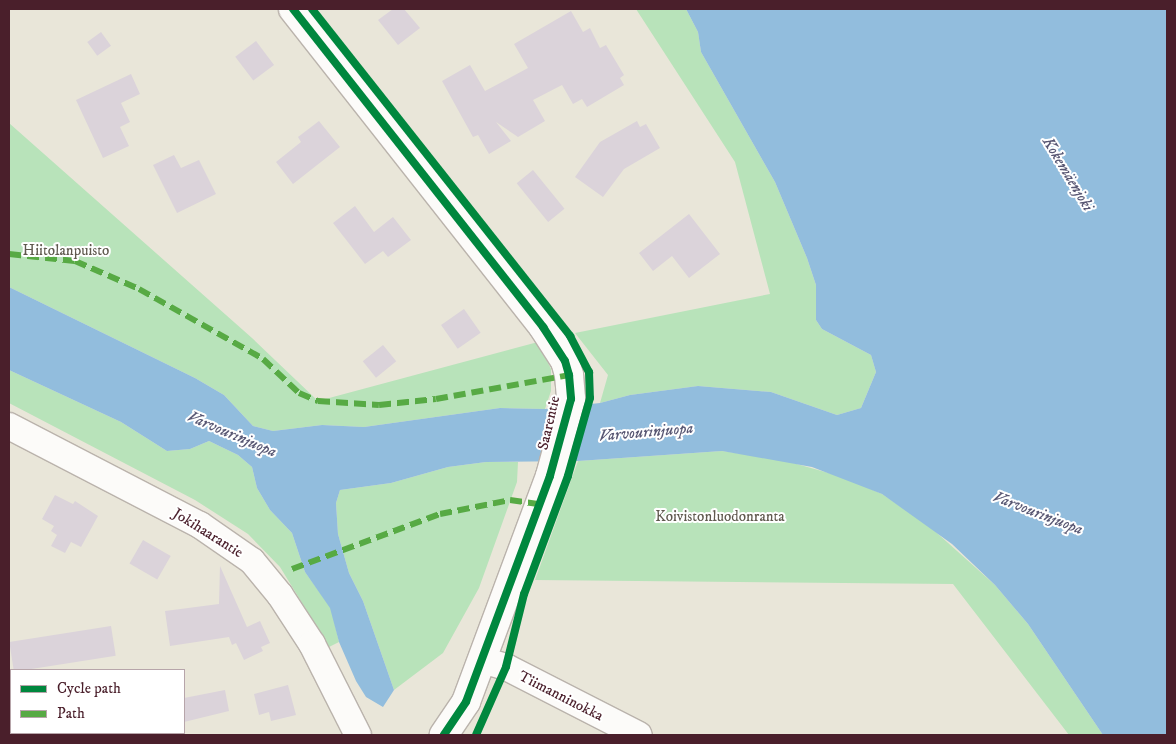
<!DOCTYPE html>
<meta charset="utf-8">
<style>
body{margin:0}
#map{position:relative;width:1176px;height:744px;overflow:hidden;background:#e9e6d9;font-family:"IM FELL DW Pica",serif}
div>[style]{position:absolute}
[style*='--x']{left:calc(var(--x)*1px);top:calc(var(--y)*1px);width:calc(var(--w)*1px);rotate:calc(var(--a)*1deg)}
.green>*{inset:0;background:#b8e3ba}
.water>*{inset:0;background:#92bddd}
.building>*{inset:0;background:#dbd3da;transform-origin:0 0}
.roads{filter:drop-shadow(1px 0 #bab3ac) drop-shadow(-1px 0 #bab3ac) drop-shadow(0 1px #bab3ac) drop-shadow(0 -1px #bab3ac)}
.street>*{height:26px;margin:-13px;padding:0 13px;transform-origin:13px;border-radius:13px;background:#fcfbf9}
.secondary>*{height:28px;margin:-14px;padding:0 14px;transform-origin:14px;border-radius:14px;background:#fcfbf9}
.quiet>*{height:6px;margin-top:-3px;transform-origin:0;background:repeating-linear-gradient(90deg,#57aa44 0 12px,transparent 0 18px)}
.cycleway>*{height:8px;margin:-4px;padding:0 4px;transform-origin:4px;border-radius:4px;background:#00873e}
span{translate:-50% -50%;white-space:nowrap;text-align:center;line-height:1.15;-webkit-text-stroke:4px #fff;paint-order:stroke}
.park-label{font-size:15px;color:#5f594e}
.street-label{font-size:15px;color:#4a1f2b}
.water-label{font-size:16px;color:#585773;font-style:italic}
.frame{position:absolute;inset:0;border:10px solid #4a1f2b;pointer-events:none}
.legend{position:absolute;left:10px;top:669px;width:175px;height:65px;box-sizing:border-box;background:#fff;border:1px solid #b7a5aa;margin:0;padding:6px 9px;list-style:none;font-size:15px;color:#4a1f2b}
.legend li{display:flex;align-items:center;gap:10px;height:25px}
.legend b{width:25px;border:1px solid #b7a5aa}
</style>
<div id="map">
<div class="green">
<i style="clip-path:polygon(636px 9px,686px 9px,698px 32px,701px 52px,775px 182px,807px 258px,816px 285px,816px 320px,822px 329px,871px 355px,876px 372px,861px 408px,837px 415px,771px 392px,698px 386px,630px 395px,600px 403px,608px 375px,575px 333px,770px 294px,735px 162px)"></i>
<i style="clip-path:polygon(9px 123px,252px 338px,318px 401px,538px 342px,551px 369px,551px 391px,545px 409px,500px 408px,364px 427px,322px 425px,273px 431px,253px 426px,224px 395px,195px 378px,9px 287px)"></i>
<i style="clip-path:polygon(9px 370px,121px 422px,167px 451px,190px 449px,209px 441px,238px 455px,252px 467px,257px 488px,270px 510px,292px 533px,305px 572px,331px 608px,339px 642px,329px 647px,280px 567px,248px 534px,195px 500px,9px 403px)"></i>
<i style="clip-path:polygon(722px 451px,779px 459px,843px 477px,882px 494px,928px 525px,995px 585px,1028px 624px,1103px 735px,1069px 735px,953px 584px,535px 580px,578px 461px)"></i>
<i style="clip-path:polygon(486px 462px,518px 462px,517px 482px,479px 588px,443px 653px,394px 690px,363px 601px,349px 573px,338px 534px,336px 503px,340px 490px,391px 483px,448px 467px)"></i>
</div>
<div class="water">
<i style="clip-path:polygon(686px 9px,1167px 9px,1167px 735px,1103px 735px,1028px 624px,995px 585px,952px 544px,882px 494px,812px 467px,722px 451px,578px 461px,486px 462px,448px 467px,391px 483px,340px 490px,336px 503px,338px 534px,349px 573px,363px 601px,394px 690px,383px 707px,366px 697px,356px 681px,339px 642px,330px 608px,305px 572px,292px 533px,270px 510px,257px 488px,252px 467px,238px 455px,209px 441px,190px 449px,167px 451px,121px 422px,9px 370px,9px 287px,195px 378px,224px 395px,253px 426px,273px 431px,322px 425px,364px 427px,500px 408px,545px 409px,600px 403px,630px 395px,698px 386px,771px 392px,837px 415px,861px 408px,876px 372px,871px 355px,822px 329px,816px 320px,816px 285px,807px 258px,775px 182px,701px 52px,698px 32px)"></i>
</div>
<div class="building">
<i style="clip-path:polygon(393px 9px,404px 9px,420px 28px,398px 45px,378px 20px)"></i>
<i style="clip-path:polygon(571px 11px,583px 32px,590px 28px,600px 48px,606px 45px,624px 75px,620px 78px,624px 85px,587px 107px,582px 99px,573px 104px,562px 85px,533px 100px,545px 121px,518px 137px,496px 122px,511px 141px,489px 154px,478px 135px,473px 137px,442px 81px,470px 65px,485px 91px,528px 68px,514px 44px)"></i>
<i style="left:101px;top:32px;width:17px;height:17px;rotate:54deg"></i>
<i style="left:256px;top:41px;width:30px;height:26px;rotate:53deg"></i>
<i style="clip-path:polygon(131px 74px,140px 94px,121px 103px,130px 122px,120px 127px,129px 146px,103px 158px,76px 100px)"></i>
<i style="clip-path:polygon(319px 121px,340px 147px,293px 184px,276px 162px,301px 142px,298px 137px)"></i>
<i style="clip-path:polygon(637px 121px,640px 127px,646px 124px,660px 148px,624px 169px,603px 197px,575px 177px,600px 142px)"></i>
<i style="clip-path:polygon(174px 155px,181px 168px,199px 160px,216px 194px,177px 213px,153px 165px)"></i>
<i style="left:533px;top:170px;width:50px;height:21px;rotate:51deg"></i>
<i style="clip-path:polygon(355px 206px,374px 232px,393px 217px,411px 240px,388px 257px,383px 251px,365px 264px,333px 223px)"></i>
<i style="clip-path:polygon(689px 214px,720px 254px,689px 278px,672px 256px,653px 271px,639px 253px)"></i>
<i style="left:464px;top:309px;width:29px;height:28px;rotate:55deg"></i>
<i style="left:383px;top:345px;width:21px;height:26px;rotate:51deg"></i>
<i style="clip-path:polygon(55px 495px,73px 504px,75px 501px,98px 516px,81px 547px,71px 542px,65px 553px,51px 546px,57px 535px,51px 531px,54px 526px,42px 519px)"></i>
<i style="left:143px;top:540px;width:32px;height:27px;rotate:30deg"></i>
<i style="clip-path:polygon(220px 566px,247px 627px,260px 621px,270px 643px,261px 647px,263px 651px,244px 660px,236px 643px,232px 645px,229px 637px,170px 646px,165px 611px,219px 604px)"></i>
<i style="left:111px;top:626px;width:30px;height:103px;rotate:81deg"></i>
<i style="clip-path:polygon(288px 685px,296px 715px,271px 721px,269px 712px,259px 715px,254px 694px)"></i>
<i style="clip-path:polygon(225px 690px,229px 711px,184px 722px,184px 698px)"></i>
</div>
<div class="roads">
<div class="street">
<i style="--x:9;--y:426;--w:215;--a:27.4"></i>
<i style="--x:200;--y:525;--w:63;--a:34.7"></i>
<i style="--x:252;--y:561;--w:44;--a:50.5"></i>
<i style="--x:280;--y:595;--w:59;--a:56.9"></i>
<i style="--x:312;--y:644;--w:102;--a:63.2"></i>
<i style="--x:482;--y:660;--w:25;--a:16"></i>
<i style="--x:506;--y:667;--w:149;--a:27.1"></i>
</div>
<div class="secondary">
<i style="--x:293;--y:9;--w:405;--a:51.8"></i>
<i style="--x:543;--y:327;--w:40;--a:57.1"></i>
<i style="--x:565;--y:361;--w:15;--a:74"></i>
<i style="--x:569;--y:375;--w:24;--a:85"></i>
<i style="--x:571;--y:399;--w:80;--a:105.3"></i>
<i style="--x:550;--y:476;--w:241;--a:110.4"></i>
<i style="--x:466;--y:702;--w:40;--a:124"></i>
</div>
</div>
<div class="quiet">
<i style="--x:9;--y:254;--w:66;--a:6.1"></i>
<i style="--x:75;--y:261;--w:70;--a:23.6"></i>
<i style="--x:139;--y:289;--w:142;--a:29.4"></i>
<i style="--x:263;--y:359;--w:50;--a:43.4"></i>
<i style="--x:299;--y:393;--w:21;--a:23"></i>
<i style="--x:318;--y:401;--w:61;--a:3.8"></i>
<i style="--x:379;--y:405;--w:57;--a:-6"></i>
<i style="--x:436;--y:399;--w:135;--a:-10.2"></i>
<i style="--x:292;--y:569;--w:158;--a:-20.4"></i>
<i style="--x:440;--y:514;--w:71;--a:-11.3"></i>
<i style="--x:510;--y:500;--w:30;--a:8"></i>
</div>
<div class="cycleway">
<i style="--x:293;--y:9;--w:405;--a:51.8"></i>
<i style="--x:543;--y:327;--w:40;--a:57.1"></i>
<i style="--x:565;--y:361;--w:15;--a:74"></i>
<i style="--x:569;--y:375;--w:24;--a:85"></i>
<i style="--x:571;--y:399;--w:80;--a:105.3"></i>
<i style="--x:550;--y:476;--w:241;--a:110.4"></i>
<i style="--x:466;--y:702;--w:40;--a:124"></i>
<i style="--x:312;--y:9;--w:417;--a:51.7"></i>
<i style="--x:570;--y:336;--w:41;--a:62.2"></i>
<i style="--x:589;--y:372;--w:26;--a:88"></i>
<i style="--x:590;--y:398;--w:81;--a:105.8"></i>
<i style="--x:568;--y:476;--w:126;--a:110.4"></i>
<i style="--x:524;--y:594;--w:75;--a:103.9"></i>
<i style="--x:506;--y:667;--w:74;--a:113.8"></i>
</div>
<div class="park-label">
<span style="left:66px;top:251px">Hiitolanpuisto</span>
<span style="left:720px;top:517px">Koivistonluodonranta</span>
</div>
<div class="street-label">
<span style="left:549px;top:423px;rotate:-77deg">Saarentie</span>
<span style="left:208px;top:533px;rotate:32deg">Jokihaarantie</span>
<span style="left:561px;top:696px;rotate:27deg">Tiimanninokka</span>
</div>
<div class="water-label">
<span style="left:1068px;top:174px;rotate:59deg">Kokemäenjoki</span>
<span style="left:646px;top:432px;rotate:-5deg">Varvourinjuopa</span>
<span style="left:232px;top:434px;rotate:23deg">Varvourinjuopa</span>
<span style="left:1038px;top:513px;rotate:21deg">Varvourinjuopa</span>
</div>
<div class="frame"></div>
<ul class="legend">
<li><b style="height:6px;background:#00873e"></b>Cycle path</li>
<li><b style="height:6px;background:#57aa44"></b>Path</li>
</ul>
</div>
